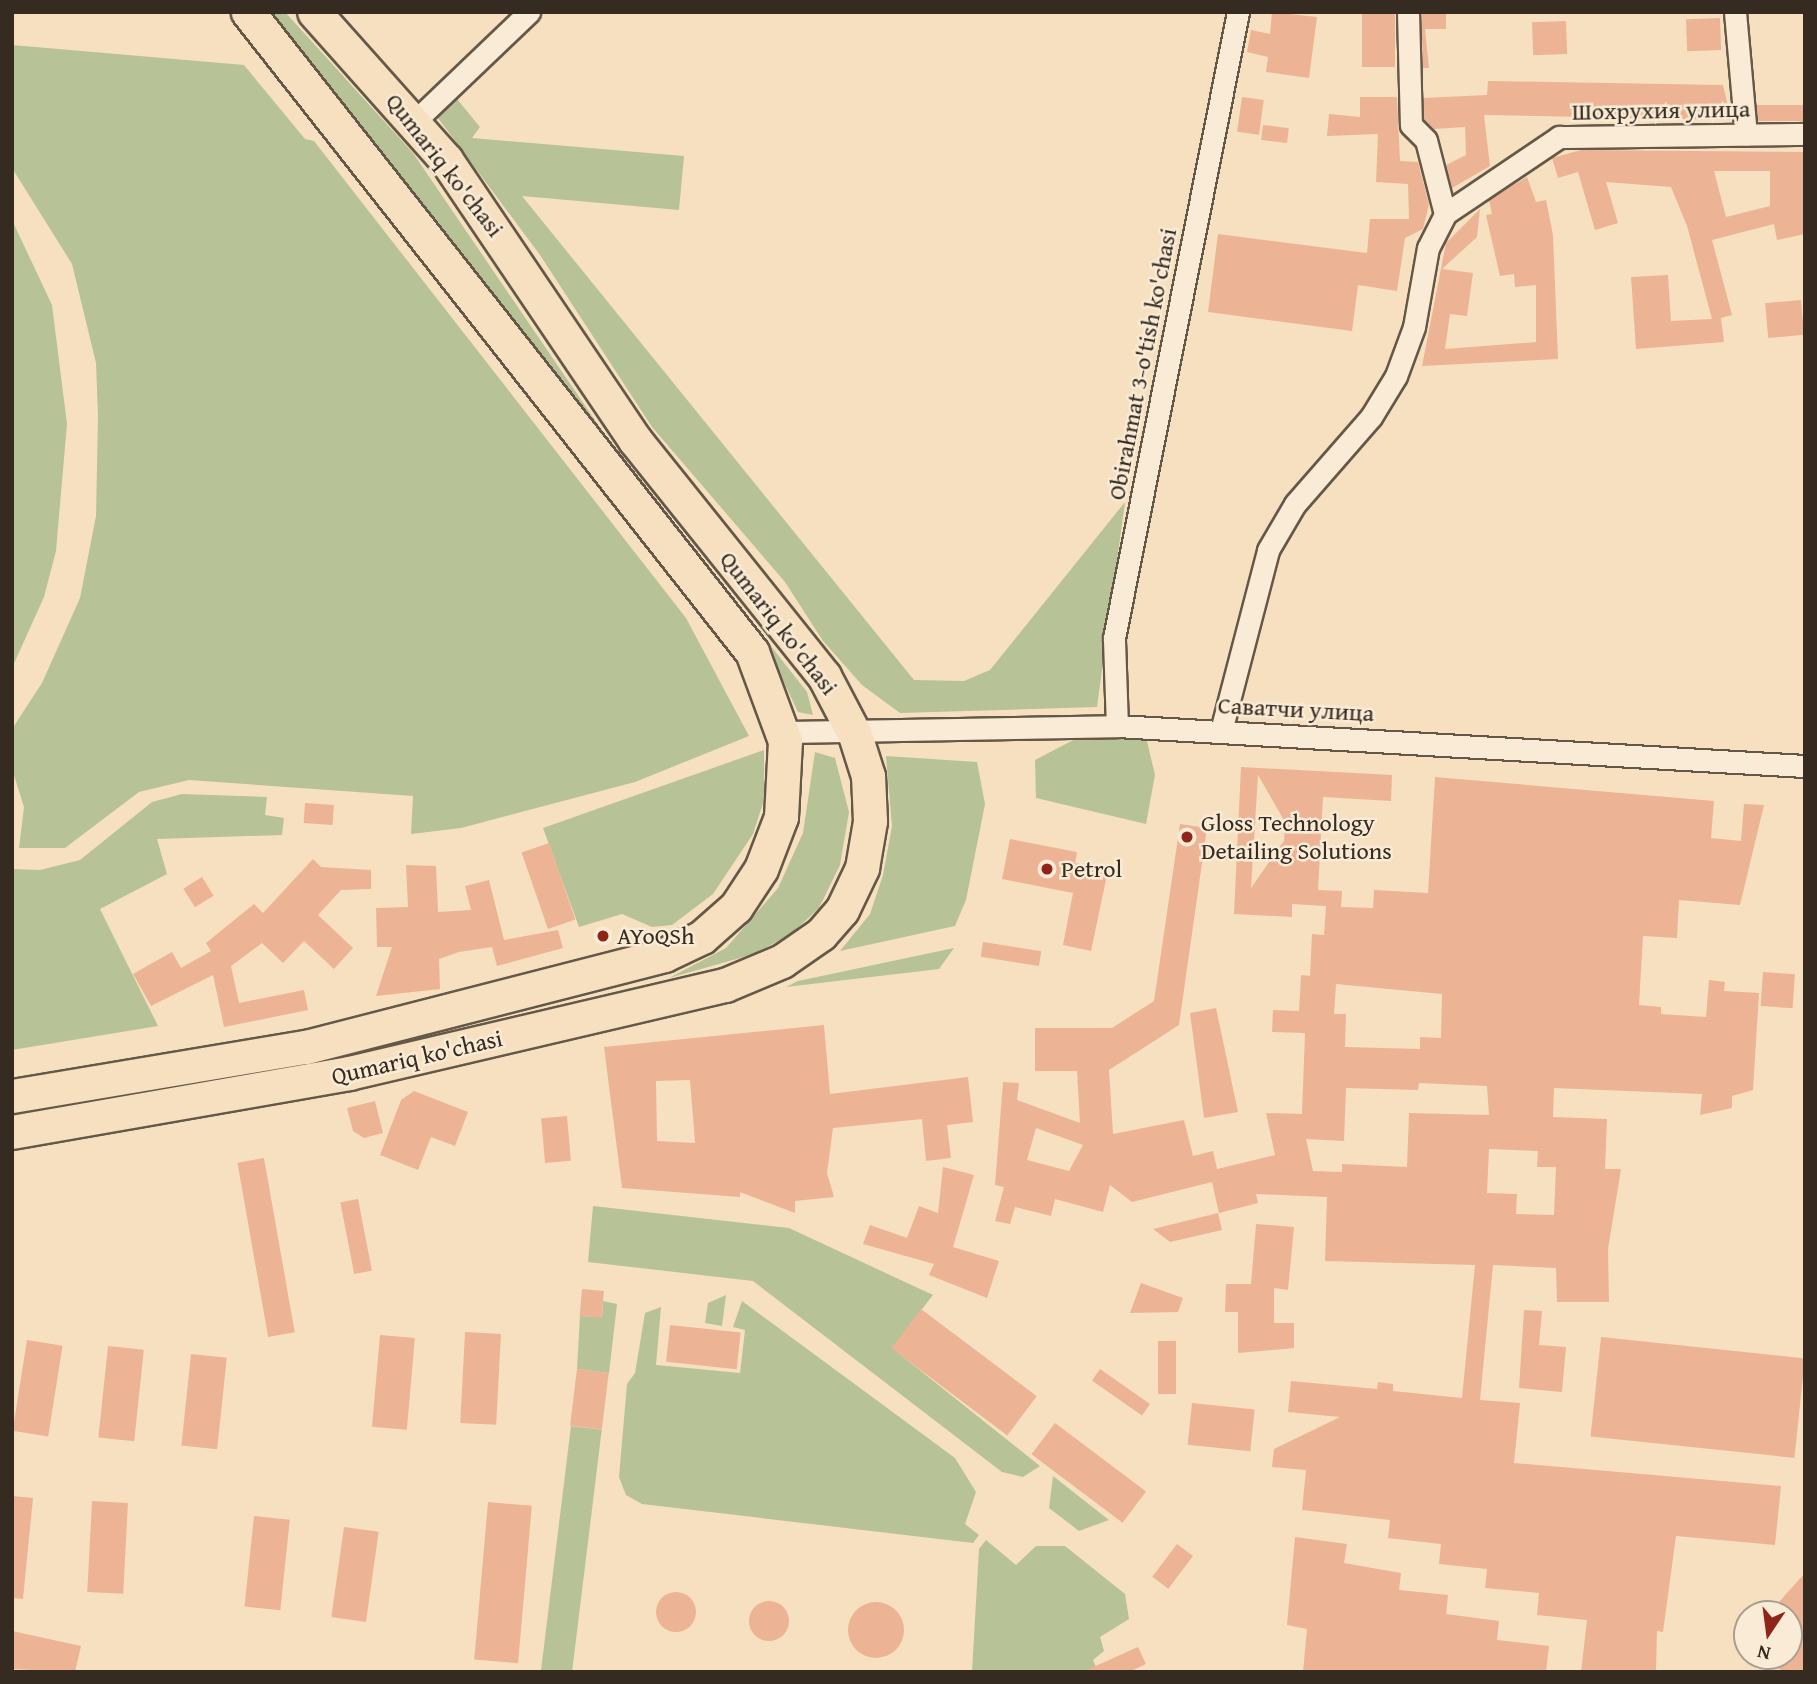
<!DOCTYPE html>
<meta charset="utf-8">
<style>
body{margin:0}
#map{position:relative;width:1817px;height:1684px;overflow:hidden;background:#f6e0c0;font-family:"Gentium Book Plus",serif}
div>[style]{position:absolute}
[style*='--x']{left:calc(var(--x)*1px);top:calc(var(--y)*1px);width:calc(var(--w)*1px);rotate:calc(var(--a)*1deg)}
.green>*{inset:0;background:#b7c396;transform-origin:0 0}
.building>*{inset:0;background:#ecb494;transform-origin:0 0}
.round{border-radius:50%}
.roads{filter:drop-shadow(2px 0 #655848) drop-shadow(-2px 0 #655848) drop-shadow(0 2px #655848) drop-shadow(0 -2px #655848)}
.street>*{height:21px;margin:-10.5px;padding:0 10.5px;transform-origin:10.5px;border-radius:10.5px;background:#f9ebd6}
.primary>*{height:33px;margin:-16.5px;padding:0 16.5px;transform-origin:16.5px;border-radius:16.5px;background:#f6e0c0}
.dots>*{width:19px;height:19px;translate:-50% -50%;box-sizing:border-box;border:4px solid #f9ebd6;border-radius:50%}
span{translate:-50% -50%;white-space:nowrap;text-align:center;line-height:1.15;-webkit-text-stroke:5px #f9ebd6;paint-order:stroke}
.street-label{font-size:24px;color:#352b20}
.poi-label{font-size:24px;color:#352b20}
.left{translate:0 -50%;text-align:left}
.frame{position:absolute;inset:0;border:14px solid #352b20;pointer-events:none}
.north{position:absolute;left:1733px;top:1600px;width:70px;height:70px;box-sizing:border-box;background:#f9ebd6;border:2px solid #ab9e8d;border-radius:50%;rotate:193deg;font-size:19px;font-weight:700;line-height:28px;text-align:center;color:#352b20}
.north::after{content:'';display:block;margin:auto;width:24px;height:32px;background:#8f2418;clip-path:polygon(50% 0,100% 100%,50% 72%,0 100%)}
</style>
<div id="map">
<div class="green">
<i style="clip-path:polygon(265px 12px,285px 12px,413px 153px,603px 432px,807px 692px,813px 715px,798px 712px,763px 638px)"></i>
<i style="clip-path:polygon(12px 45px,244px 65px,305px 139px,314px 141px,686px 618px,749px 736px,635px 782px,461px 828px,411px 834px,413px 796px,189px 780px,139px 792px,65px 848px,19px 848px,24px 807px,12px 769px,12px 729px,42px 683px,80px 598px,96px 516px,98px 416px,96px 363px,72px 264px,12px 168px)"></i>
<i style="clip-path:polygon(457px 99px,480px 127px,472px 138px,684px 156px,679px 210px,522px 196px,914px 680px,964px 681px,990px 670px,1125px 502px,1097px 707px,900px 713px,862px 685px,823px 641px,785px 582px,652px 427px,540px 255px,438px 118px)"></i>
<i style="clip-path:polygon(12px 220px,52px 305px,67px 424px,56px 551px,44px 597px,12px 668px)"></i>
<i style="clip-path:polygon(1083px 735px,1146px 737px,1155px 775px,1146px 824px,1036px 798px,1035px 760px)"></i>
<i style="clip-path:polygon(764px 750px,764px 800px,753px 834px,713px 894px,672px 925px,652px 927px,622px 914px,579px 927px,543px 828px)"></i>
<i style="clip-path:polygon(815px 752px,835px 758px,849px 812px,840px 865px,819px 908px,791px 934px,754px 954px,669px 978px,726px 948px,778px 888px,803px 833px)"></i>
<i style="clip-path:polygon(886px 756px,977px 762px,985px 804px,966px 900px,955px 926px,840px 951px,870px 914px,883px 875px,892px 826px)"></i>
<i style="clip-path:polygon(182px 794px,267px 797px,265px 815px,284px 818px,282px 835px,157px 839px,167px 874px,100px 909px,158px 1026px,12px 1050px,12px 869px,40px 870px,80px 860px,152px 802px)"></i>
<i style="clip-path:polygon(954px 948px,939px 969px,786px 987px,798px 981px)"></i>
<i style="clip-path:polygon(593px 1206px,789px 1228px,933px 1295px,892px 1348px,1040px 1466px,1023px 1477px,1002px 1472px,753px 1281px,588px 1262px)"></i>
<i style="clip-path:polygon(726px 1295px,722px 1326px,705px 1323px,708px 1303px)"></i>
<i style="clip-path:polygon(603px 1301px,617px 1304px,609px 1373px,577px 1369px,580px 1316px,602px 1317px)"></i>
<i style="clip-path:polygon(742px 1301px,955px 1458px,976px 1492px,965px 1524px,979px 1535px,973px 1543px,642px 1504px,626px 1495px,619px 1477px,627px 1384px,635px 1373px,645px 1313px,661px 1307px,656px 1365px,740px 1373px,745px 1330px,733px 1327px)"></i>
<i style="left:571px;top:1426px;width:31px;height:247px;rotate:7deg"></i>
<i style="clip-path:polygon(1053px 1476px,1109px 1520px,1079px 1531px,1049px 1508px)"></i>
<i style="clip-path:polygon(986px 1540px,1016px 1565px,1036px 1546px,1065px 1546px,1125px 1594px,1129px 1619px,1100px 1637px,1104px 1651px,1093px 1660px,1098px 1672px,972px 1672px,979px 1549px)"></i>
</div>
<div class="building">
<i style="clip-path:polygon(1272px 12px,1317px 17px,1309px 78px,1266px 72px,1268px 57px,1247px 52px,1251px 30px,1270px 34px)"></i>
<i style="left:1362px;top:12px;width:33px;height:55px"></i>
<i style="clip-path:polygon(1421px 12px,1446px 12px,1446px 29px,1425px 29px,1429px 68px,1423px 68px)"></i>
<i style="left:1720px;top:18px;width:32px;height:34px;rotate:88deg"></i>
<i style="left:1566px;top:21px;width:33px;height:34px;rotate:88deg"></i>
<i style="clip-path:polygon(1488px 81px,1723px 85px,1731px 120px,1484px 115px,1490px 166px,1452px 188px,1446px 165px,1466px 155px,1465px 127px,1434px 129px,1424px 119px,1423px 98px,1487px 95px)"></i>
<i style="left:1242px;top:97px;width:22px;height:35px;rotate:8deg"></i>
<i style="clip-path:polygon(1360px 97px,1397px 97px,1400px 161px,1418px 162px,1429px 204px,1423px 229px,1405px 238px,1397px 291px,1358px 285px,1352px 331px,1208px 312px,1218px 234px,1367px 253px,1370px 219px,1409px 219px,1408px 184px,1376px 182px,1378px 134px,1327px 136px,1329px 114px,1360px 117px)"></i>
<i style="left:1756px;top:105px;width:49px;height:16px"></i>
<i style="left:1263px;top:125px;width:26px;height:15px;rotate:7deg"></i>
<i style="clip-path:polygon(evenodd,1581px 150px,1805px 152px,1805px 234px,1777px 240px,1774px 224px,1712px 240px,1732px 315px,1721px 318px,1724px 342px,1636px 349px,1631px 277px,1668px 275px,1671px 321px,1712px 319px,1687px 226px,1671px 187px,1606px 182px,1618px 223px,1595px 230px,1578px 172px,1558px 178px,1552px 158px,1581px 150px,1714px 171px,1770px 171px,1770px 206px,1726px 217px,1714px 171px)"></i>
<i style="clip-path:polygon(1527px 177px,1536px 202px,1546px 200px,1553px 235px,1558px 359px,1422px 366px,1446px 243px,1480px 209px,1477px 237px,1442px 269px,1473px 273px,1467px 316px,1450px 314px,1445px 349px,1536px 342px,1536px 285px,1515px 287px,1514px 274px,1500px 276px,1486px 215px,1492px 214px,1489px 200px)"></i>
<i style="left:1801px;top:300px;width:35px;height:36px;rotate:85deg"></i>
<i style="clip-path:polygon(evenodd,1241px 767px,1392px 775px,1391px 801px,1323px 797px,1318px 890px,1342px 891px,1341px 907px,1373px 908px,1374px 890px,1428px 893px,1435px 777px,1714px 801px,1711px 838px,1741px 841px,1744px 804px,1764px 805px,1740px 905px,1679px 900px,1677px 938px,1643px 936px,1639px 1005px,1661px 1007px,1661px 1014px,1706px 1017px,1709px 980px,1725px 982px,1724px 991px,1759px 993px,1753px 1090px,1732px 1096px,1732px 1108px,1700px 1115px,1702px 1094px,1554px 1088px,1553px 1117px,1607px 1119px,1605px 1169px,1621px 1169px,1608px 1249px,1609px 1302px,1557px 1302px,1556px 1268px,1493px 1265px,1480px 1400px,1520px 1403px,1514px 1463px,1781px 1486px,1775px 1545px,1676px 1536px,1663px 1632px,1657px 1631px,1656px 1672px,1581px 1672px,1587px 1620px,1537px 1615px,1539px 1593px,1485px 1588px,1487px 1569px,1439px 1564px,1441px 1544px,1388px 1538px,1390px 1520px,1302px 1510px,1306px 1470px,1272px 1467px,1274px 1449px,1340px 1417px,1288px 1412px,1291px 1381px,1377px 1389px,1378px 1382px,1393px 1384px,1393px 1391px,1462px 1398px,1475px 1265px,1325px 1261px,1327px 1197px,1256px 1194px,1258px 1203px,1219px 1213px,1212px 1182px,1132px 1202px,1110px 1185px,1103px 1212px,1055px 1199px,1051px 1216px,1015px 1207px,1010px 1224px,995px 1221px,1004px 1187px,995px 1185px,1003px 1082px,1019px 1083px,1017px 1100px,1080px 1123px,1077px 1071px,1035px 1071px,1035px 1028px,1112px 1028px,1154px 1001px,1180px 824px,1207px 828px,1179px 1025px,1109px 1070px,1113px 1134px,1184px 1120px,1193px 1156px,1213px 1151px,1217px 1169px,1275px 1155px,1266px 1113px,1302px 1114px,1305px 1033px,1272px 1032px,1273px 1010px,1299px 1011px,1301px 975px,1310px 976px,1312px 934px,1324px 935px,1326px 906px,1292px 904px,1292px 917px,1234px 914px,1241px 767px,1258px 775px,1285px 822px,1284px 841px,1251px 888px,1258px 775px,1241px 767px,1336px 984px,1442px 994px,1441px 1038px,1420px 1037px,1420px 1049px,1345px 1047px,1346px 1014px,1334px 1014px,1336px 984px,1241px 767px,1419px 1083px,1487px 1086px,1489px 1115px,1409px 1113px,1407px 1167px,1342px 1164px,1342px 1172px,1313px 1171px,1306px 1139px,1344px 1141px,1346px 1088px,1418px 1090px,1419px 1083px,1241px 767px,1036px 1128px,1083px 1145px,1069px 1171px,1027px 1160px,1036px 1128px,1241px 767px,1489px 1149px,1538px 1151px,1537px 1167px,1556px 1167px,1554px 1215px,1516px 1214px,1517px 1194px,1487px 1193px,1489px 1149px)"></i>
<i style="left:305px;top:803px;width:29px;height:20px;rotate:4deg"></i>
<i style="clip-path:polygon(1010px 839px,1077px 852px,1075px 863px,1108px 870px,1091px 951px,1063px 945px,1073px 893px,1002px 879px)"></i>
<i style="left:549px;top:843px;width:81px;height:29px;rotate:71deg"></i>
<i style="clip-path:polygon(313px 859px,321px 867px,371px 870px,371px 889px,341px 890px,318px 915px,353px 948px,334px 969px,304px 941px,283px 963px,262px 943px,231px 966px,239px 1003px,304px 990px,308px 1010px,224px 1027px,213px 975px,151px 1006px,133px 974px,172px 952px,181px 968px,211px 951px,206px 943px,254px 904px,263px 913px)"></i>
<i style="clip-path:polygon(406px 865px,436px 866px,438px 912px,471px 910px,465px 886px,489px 880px,504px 940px,558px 930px,563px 948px,497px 966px,492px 947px,459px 952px,439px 959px,440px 989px,376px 996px,392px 947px,377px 947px,376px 908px,408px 907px)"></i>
<i style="left:202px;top:877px;width:22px;height:22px;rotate:58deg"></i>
<i style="left:983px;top:942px;width:59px;height:15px;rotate:9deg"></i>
<i style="left:1763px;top:972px;width:32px;height:34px;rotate:4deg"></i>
<i style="clip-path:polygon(1216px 1008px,1238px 1112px,1204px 1118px,1190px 1013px)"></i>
<i style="clip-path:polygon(evenodd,824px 1025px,830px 1094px,968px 1077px,973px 1122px,947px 1125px,951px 1158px,926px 1161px,922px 1119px,833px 1128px,827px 1173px,834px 1197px,795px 1201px,795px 1213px,740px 1192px,740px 1197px,622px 1188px,604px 1047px,824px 1025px,690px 1080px,695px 1143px,657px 1141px,656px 1081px,690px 1080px)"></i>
<i style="clip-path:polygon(414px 1091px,468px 1112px,455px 1146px,431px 1137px,418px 1170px,380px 1155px,401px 1100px)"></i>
<i style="clip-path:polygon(375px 1101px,383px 1133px,364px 1138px,353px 1131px,347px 1108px)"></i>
<i style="left:567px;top:1116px;width:45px;height:26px;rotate:85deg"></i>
<i style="left:264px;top:1158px;width:177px;height:27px;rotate:80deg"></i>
<i style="clip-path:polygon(943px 1167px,974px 1175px,953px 1247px,999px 1261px,987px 1298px,929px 1275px,934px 1264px,863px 1244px,870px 1225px,907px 1238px,919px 1206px,938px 1213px)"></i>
<i style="left:358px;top:1199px;width:73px;height:18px;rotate:79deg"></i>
<i style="clip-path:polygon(1218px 1213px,1222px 1230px,1170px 1242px,1153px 1229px)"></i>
<i style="clip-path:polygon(1256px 1224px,1294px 1227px,1288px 1290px,1274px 1288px,1274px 1323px,1294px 1323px,1294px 1348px,1238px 1353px,1238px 1312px,1225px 1312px,1226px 1284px,1251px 1284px)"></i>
<i style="clip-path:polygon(1141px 1283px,1183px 1298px,1178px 1312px,1130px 1313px)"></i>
<i style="left:582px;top:1289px;width:22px;height:27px;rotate:5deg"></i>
<i style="left:921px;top:1309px;width:145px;height:49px;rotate:37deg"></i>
<i style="clip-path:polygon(1524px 1310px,1542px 1311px,1539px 1345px,1566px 1347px,1562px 1392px,1519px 1388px)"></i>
<i style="left:670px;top:1325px;width:71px;height:37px;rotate:6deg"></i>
<i style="left:465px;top:1332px;width:36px;height:91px;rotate:3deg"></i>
<i style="left:380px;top:1335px;width:35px;height:92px;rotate:5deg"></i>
<i style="left:1601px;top:1337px;width:205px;height:100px;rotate:6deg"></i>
<i style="left:27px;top:1340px;width:36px;height:92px;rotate:9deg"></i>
<i style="left:1158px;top:1341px;width:18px;height:53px"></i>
<i style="left:108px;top:1346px;width:36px;height:92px;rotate:6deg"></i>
<i style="left:191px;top:1354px;width:36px;height:92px;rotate:6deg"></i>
<i style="left:577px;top:1369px;width:32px;height:57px;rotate:7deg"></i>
<i style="left:1100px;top:1369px;width:61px;height:14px;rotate:35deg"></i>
<i style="left:1192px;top:1403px;width:63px;height:42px;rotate:6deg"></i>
<i style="left:1055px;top:1423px;width:114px;height:39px;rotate:37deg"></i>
<i style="clip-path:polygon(12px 1496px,33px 1498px,23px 1599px,12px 1598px)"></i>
<i style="left:92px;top:1501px;width:36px;height:91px;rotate:3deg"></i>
<i style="left:488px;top:1502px;width:44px;height:158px;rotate:5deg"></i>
<i style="left:254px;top:1516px;width:36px;height:91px;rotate:6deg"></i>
<i style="left:344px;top:1527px;width:35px;height:91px;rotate:8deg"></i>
<i style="clip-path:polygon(1295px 1537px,1347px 1544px,1344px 1563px,1401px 1573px,1399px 1590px,1448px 1595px,1446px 1614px,1499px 1621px,1497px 1640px,1549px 1646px,1546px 1672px,1303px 1672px,1307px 1629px,1287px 1625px)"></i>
<i style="left:1177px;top:1544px;width:20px;height:41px;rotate:37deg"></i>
<i style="clip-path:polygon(1805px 1573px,1805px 1672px,1783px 1672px,1765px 1656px,1789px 1656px,1789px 1614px,1768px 1614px)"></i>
<i class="round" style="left:656px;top:1592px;width:40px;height:40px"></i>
<i class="round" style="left:749px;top:1601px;width:40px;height:40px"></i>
<i class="round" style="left:848px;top:1602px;width:56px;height:56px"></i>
<i style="clip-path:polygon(12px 1631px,81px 1646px,75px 1672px,12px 1669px)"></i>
<i style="clip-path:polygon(1138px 1647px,1146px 1664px,1129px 1672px,1082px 1672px)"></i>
</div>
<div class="roads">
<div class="street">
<i style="--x:1408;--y:12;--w:113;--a:88.5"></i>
<i style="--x:1411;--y:125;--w:21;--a:45"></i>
<i style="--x:1426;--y:140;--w:76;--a:75.6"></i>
<i style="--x:1735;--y:12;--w:123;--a:84.9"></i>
<i style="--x:415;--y:121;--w:158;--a:-43.7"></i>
<i style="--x:1117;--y:726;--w:88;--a:-92"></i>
<i style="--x:1114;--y:638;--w:638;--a:-78.8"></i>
<i style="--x:1221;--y:731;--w:187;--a:-75.4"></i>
<i style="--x:1268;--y:550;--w:53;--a:-59.6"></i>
<i style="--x:1295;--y:504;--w:116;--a:-48.9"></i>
<i style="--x:1371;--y:417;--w:48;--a:-58.6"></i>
<i style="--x:1396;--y:376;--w:52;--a:-69.8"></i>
<i style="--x:1414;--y:327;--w:80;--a:-80"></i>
<i style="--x:1428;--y:248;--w:38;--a:-63"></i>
<i style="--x:1445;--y:214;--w:138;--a:-34"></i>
<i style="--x:1559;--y:137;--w:246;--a:-0.7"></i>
<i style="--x:784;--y:732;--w:333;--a:-1"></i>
<i style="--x:1117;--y:726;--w:689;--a:3.33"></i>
</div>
<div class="primary">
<i style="--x:12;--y:1096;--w:298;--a:-9.5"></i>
<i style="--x:306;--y:1047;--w:370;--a:-14.4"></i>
<i style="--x:664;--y:955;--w:42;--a:-25.3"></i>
<i style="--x:702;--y:937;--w:45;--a:-41.4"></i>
<i style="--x:736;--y:907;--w:45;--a:-56.7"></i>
<i style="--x:761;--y:869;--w:56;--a:-69"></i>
<i style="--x:781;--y:817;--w:76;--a:-87"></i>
<i style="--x:785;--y:741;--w:95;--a:-110.3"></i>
<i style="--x:752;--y:652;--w:815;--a:-128.22"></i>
<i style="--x:12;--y:1132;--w:342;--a:-9.9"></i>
<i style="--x:349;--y:1073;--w:386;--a:-13.2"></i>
<i style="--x:725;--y:985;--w:62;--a:-22.8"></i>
<i style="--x:782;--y:961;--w:47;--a:-34.7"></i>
<i style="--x:821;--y:934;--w:32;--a:-49"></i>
<i style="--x:842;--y:910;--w:47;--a:-64.5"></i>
<i style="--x:862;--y:868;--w:48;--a:-80.3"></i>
<i style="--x:870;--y:821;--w:45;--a:-92.5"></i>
<i style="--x:868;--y:776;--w:43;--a:-107.6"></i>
<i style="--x:855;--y:735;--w:67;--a:-117.7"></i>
<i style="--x:824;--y:676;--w:302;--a:-128.7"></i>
<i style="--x:635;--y:440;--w:338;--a:-124"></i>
<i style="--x:446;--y:160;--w:198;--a:-131.7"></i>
</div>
</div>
<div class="dots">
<i style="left:1187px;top:837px;background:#8f2418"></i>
<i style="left:1047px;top:869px;background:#8f2418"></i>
<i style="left:603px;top:936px;background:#8f2418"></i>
</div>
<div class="street-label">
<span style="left:1661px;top:110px;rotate:-1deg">Шохрухия улица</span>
<span style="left:445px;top:165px;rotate:52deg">Qumariq ko'chasi</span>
<span style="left:1142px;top:364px;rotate:-79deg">Obirahmat 3-o'tish ko'chasi</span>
<span style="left:779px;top:623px;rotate:52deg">Qumariq ko'chasi</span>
<span style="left:1296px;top:709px;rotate:3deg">Саватчи улица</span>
<span style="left:417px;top:1057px;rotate:-13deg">Qumariq ko'chasi</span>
</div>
<div class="poi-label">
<span class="left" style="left:1201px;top:837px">Gloss Technology<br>Detailing Solutions</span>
<span class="left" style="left:1061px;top:869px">Petrol</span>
<span class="left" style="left:617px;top:936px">AYoQSh</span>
</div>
<div class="frame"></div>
<div class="north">N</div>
</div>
